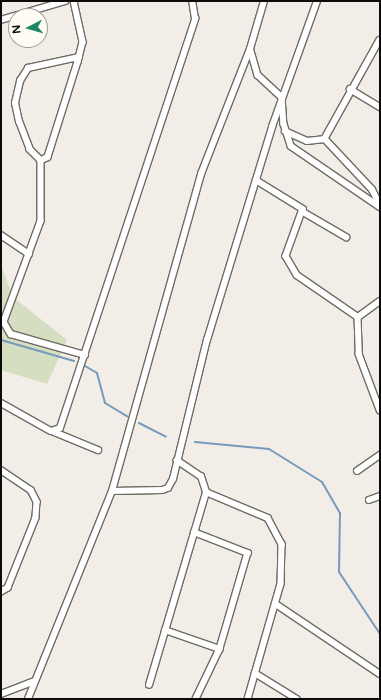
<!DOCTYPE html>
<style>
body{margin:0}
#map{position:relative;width:381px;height:700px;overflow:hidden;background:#f2eee7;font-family:"Varela Round",sans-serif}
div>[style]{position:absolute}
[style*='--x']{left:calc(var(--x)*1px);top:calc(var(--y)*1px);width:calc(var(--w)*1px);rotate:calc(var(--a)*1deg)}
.green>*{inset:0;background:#d5dec1}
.stream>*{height:2px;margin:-1px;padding:0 1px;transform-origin:1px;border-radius:1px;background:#759abc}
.roads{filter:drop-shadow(1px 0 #6e6b64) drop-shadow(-1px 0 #6e6b64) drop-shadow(0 1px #6e6b64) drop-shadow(0 -1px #6e6b64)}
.minor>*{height:5.5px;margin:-2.75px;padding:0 2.75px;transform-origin:2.75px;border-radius:2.75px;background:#fff}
span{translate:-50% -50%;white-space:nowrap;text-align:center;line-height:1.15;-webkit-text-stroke:4px #fffcf4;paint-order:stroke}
.frame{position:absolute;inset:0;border:2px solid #0c0b09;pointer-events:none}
.north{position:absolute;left:8px;top:8px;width:40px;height:40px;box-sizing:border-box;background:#fffcf4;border:1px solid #9e9c96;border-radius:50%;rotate:264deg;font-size:11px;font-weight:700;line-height:16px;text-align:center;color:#0c0b09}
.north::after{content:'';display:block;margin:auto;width:14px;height:18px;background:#1d8662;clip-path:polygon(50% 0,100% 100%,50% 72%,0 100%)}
</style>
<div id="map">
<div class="green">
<i style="clip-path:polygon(1px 265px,13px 297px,67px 340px,47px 384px,1px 370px)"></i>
</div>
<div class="stream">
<i style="--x:1;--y:340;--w:76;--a:16"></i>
<i style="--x:85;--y:366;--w:14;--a:30"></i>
<i style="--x:97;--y:373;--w:31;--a:75"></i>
<i style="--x:105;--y:403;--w:26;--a:31"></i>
<i style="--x:139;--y:423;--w:30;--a:27"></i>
<i style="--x:195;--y:442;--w:74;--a:5.4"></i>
<i style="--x:269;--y:449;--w:62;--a:31.9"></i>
<i style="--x:322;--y:482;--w:36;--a:60"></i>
<i style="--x:340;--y:513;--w:59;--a:91"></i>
<i style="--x:339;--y:572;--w:74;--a:56.5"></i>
</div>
<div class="roads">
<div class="minor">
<i style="--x:74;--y:1;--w:42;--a:77.6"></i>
<i style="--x:83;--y:42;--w:21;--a:104"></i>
<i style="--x:78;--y:62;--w:100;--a:107.5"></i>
<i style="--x:48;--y:157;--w:8;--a:150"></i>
<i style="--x:41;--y:161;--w:16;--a:-135"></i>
<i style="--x:30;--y:150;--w:30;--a:-111"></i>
<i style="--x:19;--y:122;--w:19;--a:-102"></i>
<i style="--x:15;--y:103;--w:23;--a:-77"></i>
<i style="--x:20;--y:81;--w:15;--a:-58"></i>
<i style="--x:28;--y:68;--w:52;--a:-12.2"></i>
<i style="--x:1;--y:20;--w:67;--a:-16.5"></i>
<i style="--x:380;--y:40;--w:113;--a:119.1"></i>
<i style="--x:325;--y:139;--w:69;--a:46.8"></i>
<i style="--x:372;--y:189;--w:17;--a:62"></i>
<i style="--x:251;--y:51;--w:25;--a:74"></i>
<i style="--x:258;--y:75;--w:33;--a:43"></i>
<i style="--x:282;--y:97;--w:27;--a:86"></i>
<i style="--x:284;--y:124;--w:23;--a:72"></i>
<i style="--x:291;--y:146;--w:108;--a:34.4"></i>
<i style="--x:350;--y:89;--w:35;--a:31"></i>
<i style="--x:285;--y:131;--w:24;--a:24"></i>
<i style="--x:307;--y:141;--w:18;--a:-6"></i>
<i style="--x:41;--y:161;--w:60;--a:90"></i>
<i style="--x:41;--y:221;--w:108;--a:110.1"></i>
<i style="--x:4;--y:322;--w:14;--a:60"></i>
<i style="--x:11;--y:334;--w:77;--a:15.8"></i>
<i style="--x:256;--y:180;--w:55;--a:31.7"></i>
<i style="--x:303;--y:209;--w:50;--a:109.9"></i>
<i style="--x:286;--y:256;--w:22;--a:60"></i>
<i style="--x:297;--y:275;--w:74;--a:34.5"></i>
<i style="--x:358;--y:317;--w:27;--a:-36"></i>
<i style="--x:305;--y:213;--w:48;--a:30.3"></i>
<i style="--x:1;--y:235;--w:34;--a:34"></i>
<i style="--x:358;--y:317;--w:37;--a:88"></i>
<i style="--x:359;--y:354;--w:60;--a:69.4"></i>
<i style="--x:1;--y:403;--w:57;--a:29.2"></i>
<i style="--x:51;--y:431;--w:9;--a:-18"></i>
<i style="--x:60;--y:428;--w:431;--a:-71.7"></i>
<i style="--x:195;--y:19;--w:18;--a:-99"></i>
<i style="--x:52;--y:431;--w:50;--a:22.4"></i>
<i style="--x:1;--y:470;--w:36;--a:34"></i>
<i style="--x:31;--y:490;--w:13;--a:63"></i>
<i style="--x:37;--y:502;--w:16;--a:94"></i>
<i style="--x:36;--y:518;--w:75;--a:111.8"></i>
<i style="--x:8;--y:588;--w:8;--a:150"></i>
<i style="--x:357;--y:471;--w:28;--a:-35"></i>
<i style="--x:112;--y:491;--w:50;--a:-1.1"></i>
<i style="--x:162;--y:490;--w:6;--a:-18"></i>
<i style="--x:168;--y:488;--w:10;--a:-61"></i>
<i style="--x:173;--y:479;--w:143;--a:-76.3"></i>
<i style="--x:207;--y:340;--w:223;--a:-73"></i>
<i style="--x:272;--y:127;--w:134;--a:-70.3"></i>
<i style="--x:206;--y:492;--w:67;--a:22.8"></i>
<i style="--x:268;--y:518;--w:30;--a:62"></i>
<i style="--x:282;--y:544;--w:40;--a:91.4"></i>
<i style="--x:281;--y:584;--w:120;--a:106"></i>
<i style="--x:369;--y:500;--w:12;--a:-20"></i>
<i style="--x:194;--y:532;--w:58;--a:21.3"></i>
<i style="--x:248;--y:553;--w:100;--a:106.3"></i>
<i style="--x:220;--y:649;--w:55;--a:115.6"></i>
<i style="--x:276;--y:604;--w:125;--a:33.9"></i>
<i style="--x:165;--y:630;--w:58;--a:19.1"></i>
<i style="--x:255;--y:673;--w:49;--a:31.8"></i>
<i style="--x:149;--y:685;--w:201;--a:-73.5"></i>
<i style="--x:206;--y:492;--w:16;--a:-108"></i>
<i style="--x:201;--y:477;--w:29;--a:-146"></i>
<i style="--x:1;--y:694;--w:34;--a:-21"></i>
<i style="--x:28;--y:699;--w:224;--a:-68"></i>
<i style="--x:112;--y:491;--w:329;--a:-74.3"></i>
<i style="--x:201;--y:174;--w:134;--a:-68.6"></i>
<i style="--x:250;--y:49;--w:50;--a:-73.7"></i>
</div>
</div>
<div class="frame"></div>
<div class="north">N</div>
</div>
